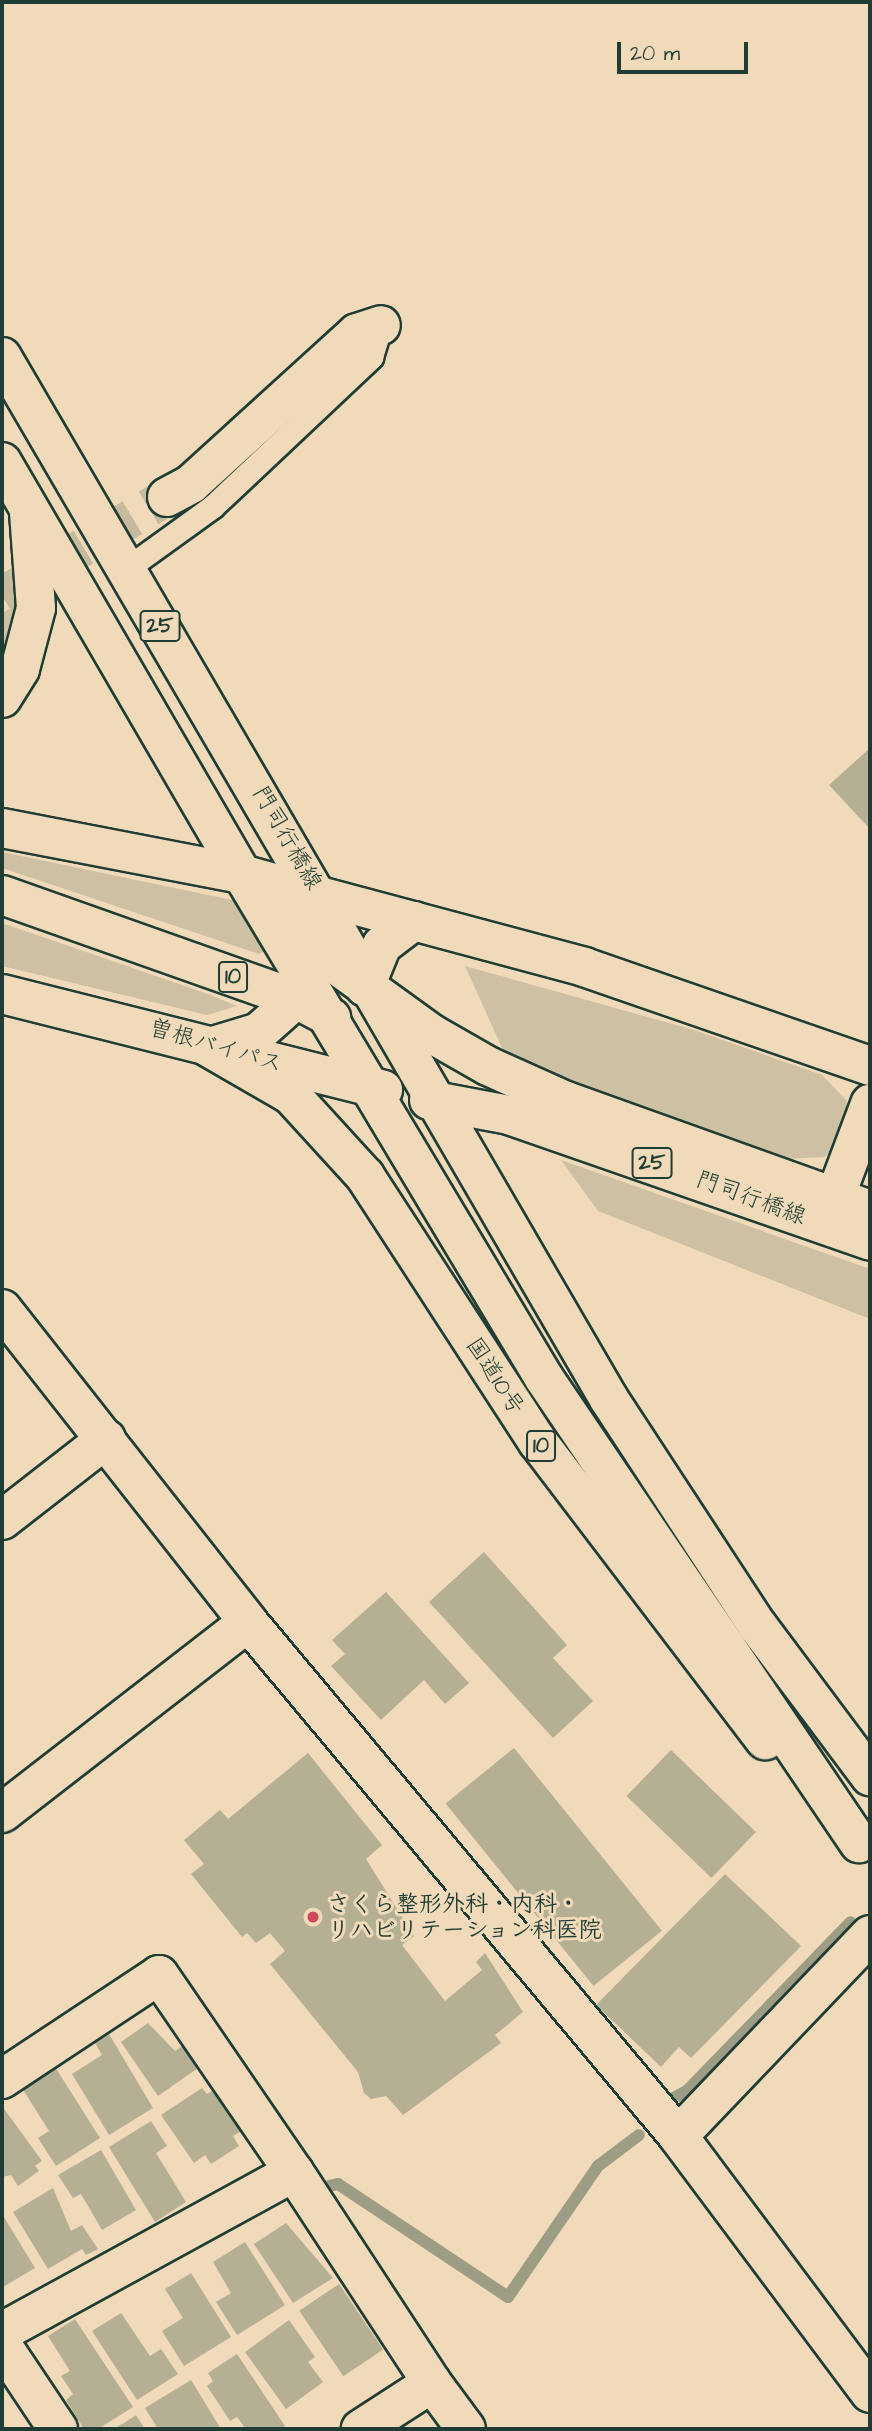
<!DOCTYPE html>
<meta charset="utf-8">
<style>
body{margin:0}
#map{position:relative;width:872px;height:2431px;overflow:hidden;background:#f0dab9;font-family:"Architects Daughter","Klee One",sans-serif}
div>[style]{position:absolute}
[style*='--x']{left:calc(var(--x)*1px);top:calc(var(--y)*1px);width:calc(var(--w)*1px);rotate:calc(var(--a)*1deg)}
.green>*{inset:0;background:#cec1a3}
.stream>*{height:12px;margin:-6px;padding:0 6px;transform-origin:6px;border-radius:6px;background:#9d9c84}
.building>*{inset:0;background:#b5af94;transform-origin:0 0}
.minor-tunnel>*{height:38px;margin-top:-19px;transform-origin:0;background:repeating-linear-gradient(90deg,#c6bb9e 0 38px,transparent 0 57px)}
.roads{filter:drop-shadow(2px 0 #1f3d34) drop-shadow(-2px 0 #1f3d34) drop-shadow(0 2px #1f3d34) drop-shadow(0 -2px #1f3d34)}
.service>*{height:23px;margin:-11.5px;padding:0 11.5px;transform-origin:11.5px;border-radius:11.5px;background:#f0dab9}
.minor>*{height:38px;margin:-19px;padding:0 19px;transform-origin:19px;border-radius:19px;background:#f0dab9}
.primary>*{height:38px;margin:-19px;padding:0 19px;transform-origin:19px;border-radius:19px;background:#f0dab9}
.trunk>*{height:38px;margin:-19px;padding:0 19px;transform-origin:19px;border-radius:19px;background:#f0dab9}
.dots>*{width:19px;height:19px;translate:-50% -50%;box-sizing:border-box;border:4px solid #f0dab9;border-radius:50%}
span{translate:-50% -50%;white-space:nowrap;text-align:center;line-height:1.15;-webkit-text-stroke:6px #f0dab9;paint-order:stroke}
.shield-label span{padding:2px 5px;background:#f0dab9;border:2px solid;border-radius:5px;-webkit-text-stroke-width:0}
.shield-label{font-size:21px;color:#1f3d34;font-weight:700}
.street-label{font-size:23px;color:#1f3d34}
.poi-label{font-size:23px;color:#1f3d34;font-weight:700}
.left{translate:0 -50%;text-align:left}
.frame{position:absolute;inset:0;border:4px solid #1f3d34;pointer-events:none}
.scale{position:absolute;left:617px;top:42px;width:131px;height:32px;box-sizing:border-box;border:4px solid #1f3d34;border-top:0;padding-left:9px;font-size:21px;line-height:24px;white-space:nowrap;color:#1f3d34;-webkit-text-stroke:5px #f0dab9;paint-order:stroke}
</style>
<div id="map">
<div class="green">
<i style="clip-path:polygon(11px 608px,15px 614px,2px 662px,2px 613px)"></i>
<i style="clip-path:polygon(2px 852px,237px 901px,265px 951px,259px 954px,2px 868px)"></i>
<i style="clip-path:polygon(2px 923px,208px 994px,237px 1006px,207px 1015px,2px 966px)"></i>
<i style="clip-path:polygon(465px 966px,694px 1030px,822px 1075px,847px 1101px,843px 1139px,825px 1157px,785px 1159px,569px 1084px,503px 1050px)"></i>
<i style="clip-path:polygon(561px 1160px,870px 1269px,870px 1319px,598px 1211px)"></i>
</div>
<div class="stream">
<i style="--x:668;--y:2101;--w:21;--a:-28"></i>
<i style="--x:687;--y:2091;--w:235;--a:-45.9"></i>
<i style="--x:329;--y:2186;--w:9;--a:-13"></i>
<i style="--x:338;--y:2184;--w:204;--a:33.6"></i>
<i style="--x:508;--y:2297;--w:159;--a:-55.5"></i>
<i style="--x:598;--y:2166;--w:51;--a:-37.1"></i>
</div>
<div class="building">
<i style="clip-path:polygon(870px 748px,870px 829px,829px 785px)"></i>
<i style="clip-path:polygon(484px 1552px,567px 1645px,553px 1658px,593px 1701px,553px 1738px,429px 1602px)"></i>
<i style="clip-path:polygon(386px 1592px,469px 1683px,445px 1704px,424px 1680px,381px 1720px,331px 1666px,345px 1654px,332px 1640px)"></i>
<i style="left:514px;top:1748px;width:235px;height:88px;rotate:51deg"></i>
<i style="left:671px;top:1750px;width:118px;height:64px;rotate:44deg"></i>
<i style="clip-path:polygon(308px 1753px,382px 1845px,366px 1859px,414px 1936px,402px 1945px,445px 2001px,482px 1970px,476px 1962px,485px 1953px,523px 2012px,495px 2035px,501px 2043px,403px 2115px,386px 2096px,371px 2099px,364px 2093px,358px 2072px,270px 1964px,285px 1951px,270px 1933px,256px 1943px,247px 1933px,242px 1937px,191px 1874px,204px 1864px,184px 1840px,220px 1810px,228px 1819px)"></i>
<i style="clip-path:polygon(725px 1874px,801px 1946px,691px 2058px,679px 2047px,661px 2067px,596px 2005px)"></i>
<i style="clip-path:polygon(148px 2023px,175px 2051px,182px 2046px,198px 2068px,158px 2096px,121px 2042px)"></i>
<i style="clip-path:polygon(109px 2034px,153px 2108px,109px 2135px,72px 2074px,102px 2055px,95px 2043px)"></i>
<i style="clip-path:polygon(55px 2067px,100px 2138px,56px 2166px,38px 2138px,49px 2131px,22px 2088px)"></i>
<i style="clip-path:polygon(202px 2088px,207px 2094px,217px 2088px,245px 2129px,233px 2136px,239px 2146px,211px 2164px,205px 2155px,194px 2163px,161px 2115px)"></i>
<i style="clip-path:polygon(2px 2106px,42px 2161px,35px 2166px,39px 2171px,18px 2186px,11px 2175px,2px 2177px)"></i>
<i style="clip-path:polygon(151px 2121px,167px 2146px,156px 2153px,186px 2202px,155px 2222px,109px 2147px)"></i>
<i style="clip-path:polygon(101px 2150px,136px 2210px,102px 2230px,81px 2194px,73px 2198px,58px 2175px)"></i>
<i style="clip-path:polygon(53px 2188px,71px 2231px,82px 2225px,98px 2249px,86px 2255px,82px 2249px,48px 2269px,13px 2212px)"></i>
<i style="clip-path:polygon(4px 2217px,35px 2268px,3px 2287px,2px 2218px)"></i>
<i style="clip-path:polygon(286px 2223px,333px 2278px,293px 2303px,254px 2244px)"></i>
<i style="clip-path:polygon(245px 2242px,285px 2305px,237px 2335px,216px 2302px,231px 2293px,213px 2262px)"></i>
<i style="clip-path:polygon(191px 2273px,231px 2337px,184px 2366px,162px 2331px,183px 2318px,165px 2289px)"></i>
<i style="left:339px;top:2284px;width:79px;height:48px;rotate:56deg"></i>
<i style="clip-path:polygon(121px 2313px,150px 2356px,161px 2349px,178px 2374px,137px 2400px,92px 2331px)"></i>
<i style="clip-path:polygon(75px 2319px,133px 2407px,98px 2429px,84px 2429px,66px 2400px,73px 2394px,61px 2376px,70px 2371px,48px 2336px)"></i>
<i style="clip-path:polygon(289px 2320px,315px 2357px,308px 2362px,323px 2382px,286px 2409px,245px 2352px)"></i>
<i style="clip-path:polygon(237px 2354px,285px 2426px,279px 2429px,246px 2429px,237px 2417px,230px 2421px,207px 2386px,213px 2381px,208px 2373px)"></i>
<i style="clip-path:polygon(191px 2380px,221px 2429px,158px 2429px,145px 2408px)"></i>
<i style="clip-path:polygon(136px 2415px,145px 2429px,113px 2429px,124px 2423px)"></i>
</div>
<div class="minor-tunnel">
<i style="--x:2;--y:596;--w:192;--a:-31"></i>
</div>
<div class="roads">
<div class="service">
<i style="--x:126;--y:569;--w:106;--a:-35.8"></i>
<i style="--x:212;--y:507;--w:219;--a:-43.3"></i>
<i style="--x:371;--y:357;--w:34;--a:-73"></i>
</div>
<div class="minor">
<i style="--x:167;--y:497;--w:27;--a:-28"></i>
<i style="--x:191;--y:484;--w:224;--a:-42.3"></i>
<i style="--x:357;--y:333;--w:25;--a:-18"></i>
<i style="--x:2;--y:1309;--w:398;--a:51.8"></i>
<i style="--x:248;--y:1622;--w:670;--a:50.08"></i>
<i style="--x:678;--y:2136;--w:321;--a:53.2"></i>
<i style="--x:2;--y:1520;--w:132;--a:-37.9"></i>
<i style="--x:2;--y:1813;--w:311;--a:-37.8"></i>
<i style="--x:2;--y:2079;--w:188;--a:-33.5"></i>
<i style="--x:159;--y:1975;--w:239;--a:55.6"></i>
<i style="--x:294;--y:2172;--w:333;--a:151.3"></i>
<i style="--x:678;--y:2136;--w:278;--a:-46.3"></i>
<i style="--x:294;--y:2172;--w:252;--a:56.8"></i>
<i style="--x:432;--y:2383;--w:85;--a:147.1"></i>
<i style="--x:2;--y:2345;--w:101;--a:56.3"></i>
<i style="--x:432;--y:2383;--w:57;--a:53.5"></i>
</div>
<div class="primary">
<i style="--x:2;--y:357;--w:623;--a:59.73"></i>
<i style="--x:316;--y:895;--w:278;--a:15"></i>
<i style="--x:584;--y:967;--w:303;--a:19.1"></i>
<i style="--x:2;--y:462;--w:477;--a:59.8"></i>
<i style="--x:242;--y:874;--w:103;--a:46.2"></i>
<i style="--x:313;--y:948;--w:147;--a:35.9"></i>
<i style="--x:432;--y:1034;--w:64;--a:29.7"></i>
<i style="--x:488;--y:1066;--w:85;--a:24.2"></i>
<i style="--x:566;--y:1101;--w:323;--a:19.7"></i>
<i style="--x:365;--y:987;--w:45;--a:-68"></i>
<i style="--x:382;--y:945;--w:40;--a:-37"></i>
<i style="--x:429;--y:1100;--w:81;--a:10.6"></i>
<i style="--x:509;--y:1115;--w:382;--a:19.2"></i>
<i style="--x:828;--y:1216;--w:120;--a:-69.4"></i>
</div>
<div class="trunk">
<i style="--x:2;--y:698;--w:34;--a:-58"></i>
<i style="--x:20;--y:669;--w:63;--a:-75.3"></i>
<i style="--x:36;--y:608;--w:96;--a:-94.2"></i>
<i style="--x:2;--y:828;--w:244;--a:10.9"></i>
<i style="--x:242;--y:874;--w:77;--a:15.8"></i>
<i style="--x:316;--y:895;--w:583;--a:59.83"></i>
<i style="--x:609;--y:1399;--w:270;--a:56.8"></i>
<i style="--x:757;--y:1625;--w:189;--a:53.2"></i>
<i style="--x:242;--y:874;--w:588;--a:59.07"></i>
<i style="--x:544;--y:1378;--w:562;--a:55.89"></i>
<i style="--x:2;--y:895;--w:312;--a:19.5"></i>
<i style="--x:296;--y:999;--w:40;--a:28"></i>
<i style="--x:2;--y:994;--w:393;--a:14.1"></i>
<i style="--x:208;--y:1047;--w:96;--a:30"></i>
<i style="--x:291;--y:1095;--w:110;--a:47.6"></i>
<i style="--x:365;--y:1176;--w:317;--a:57"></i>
<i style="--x:538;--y:1442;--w:375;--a:52.7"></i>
<i style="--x:210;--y:1047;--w:51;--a:-17"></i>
<i style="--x:259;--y:1032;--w:50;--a:-41.7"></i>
<i style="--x:296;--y:999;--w:21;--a:-67"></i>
</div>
</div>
<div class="dots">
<i style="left:313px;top:1917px;background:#d1495b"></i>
</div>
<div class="shield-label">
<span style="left:160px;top:626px">25</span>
<span style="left:233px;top:977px">10</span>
<span style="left:652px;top:1163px">25</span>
<span style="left:541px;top:1446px">10</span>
</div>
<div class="street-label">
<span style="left:287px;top:838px;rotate:60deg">門司行橋線</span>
<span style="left:216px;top:1046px;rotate:16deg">曽根バイパス</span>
<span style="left:751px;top:1198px;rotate:20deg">門司行橋線</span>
<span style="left:495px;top:1376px;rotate:57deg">国道10号</span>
</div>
<div class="poi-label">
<span class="left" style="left:327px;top:1917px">さくら整形外科・内科・<br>リハビリテーション科医院</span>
</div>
<div class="frame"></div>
<div class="scale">20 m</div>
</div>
